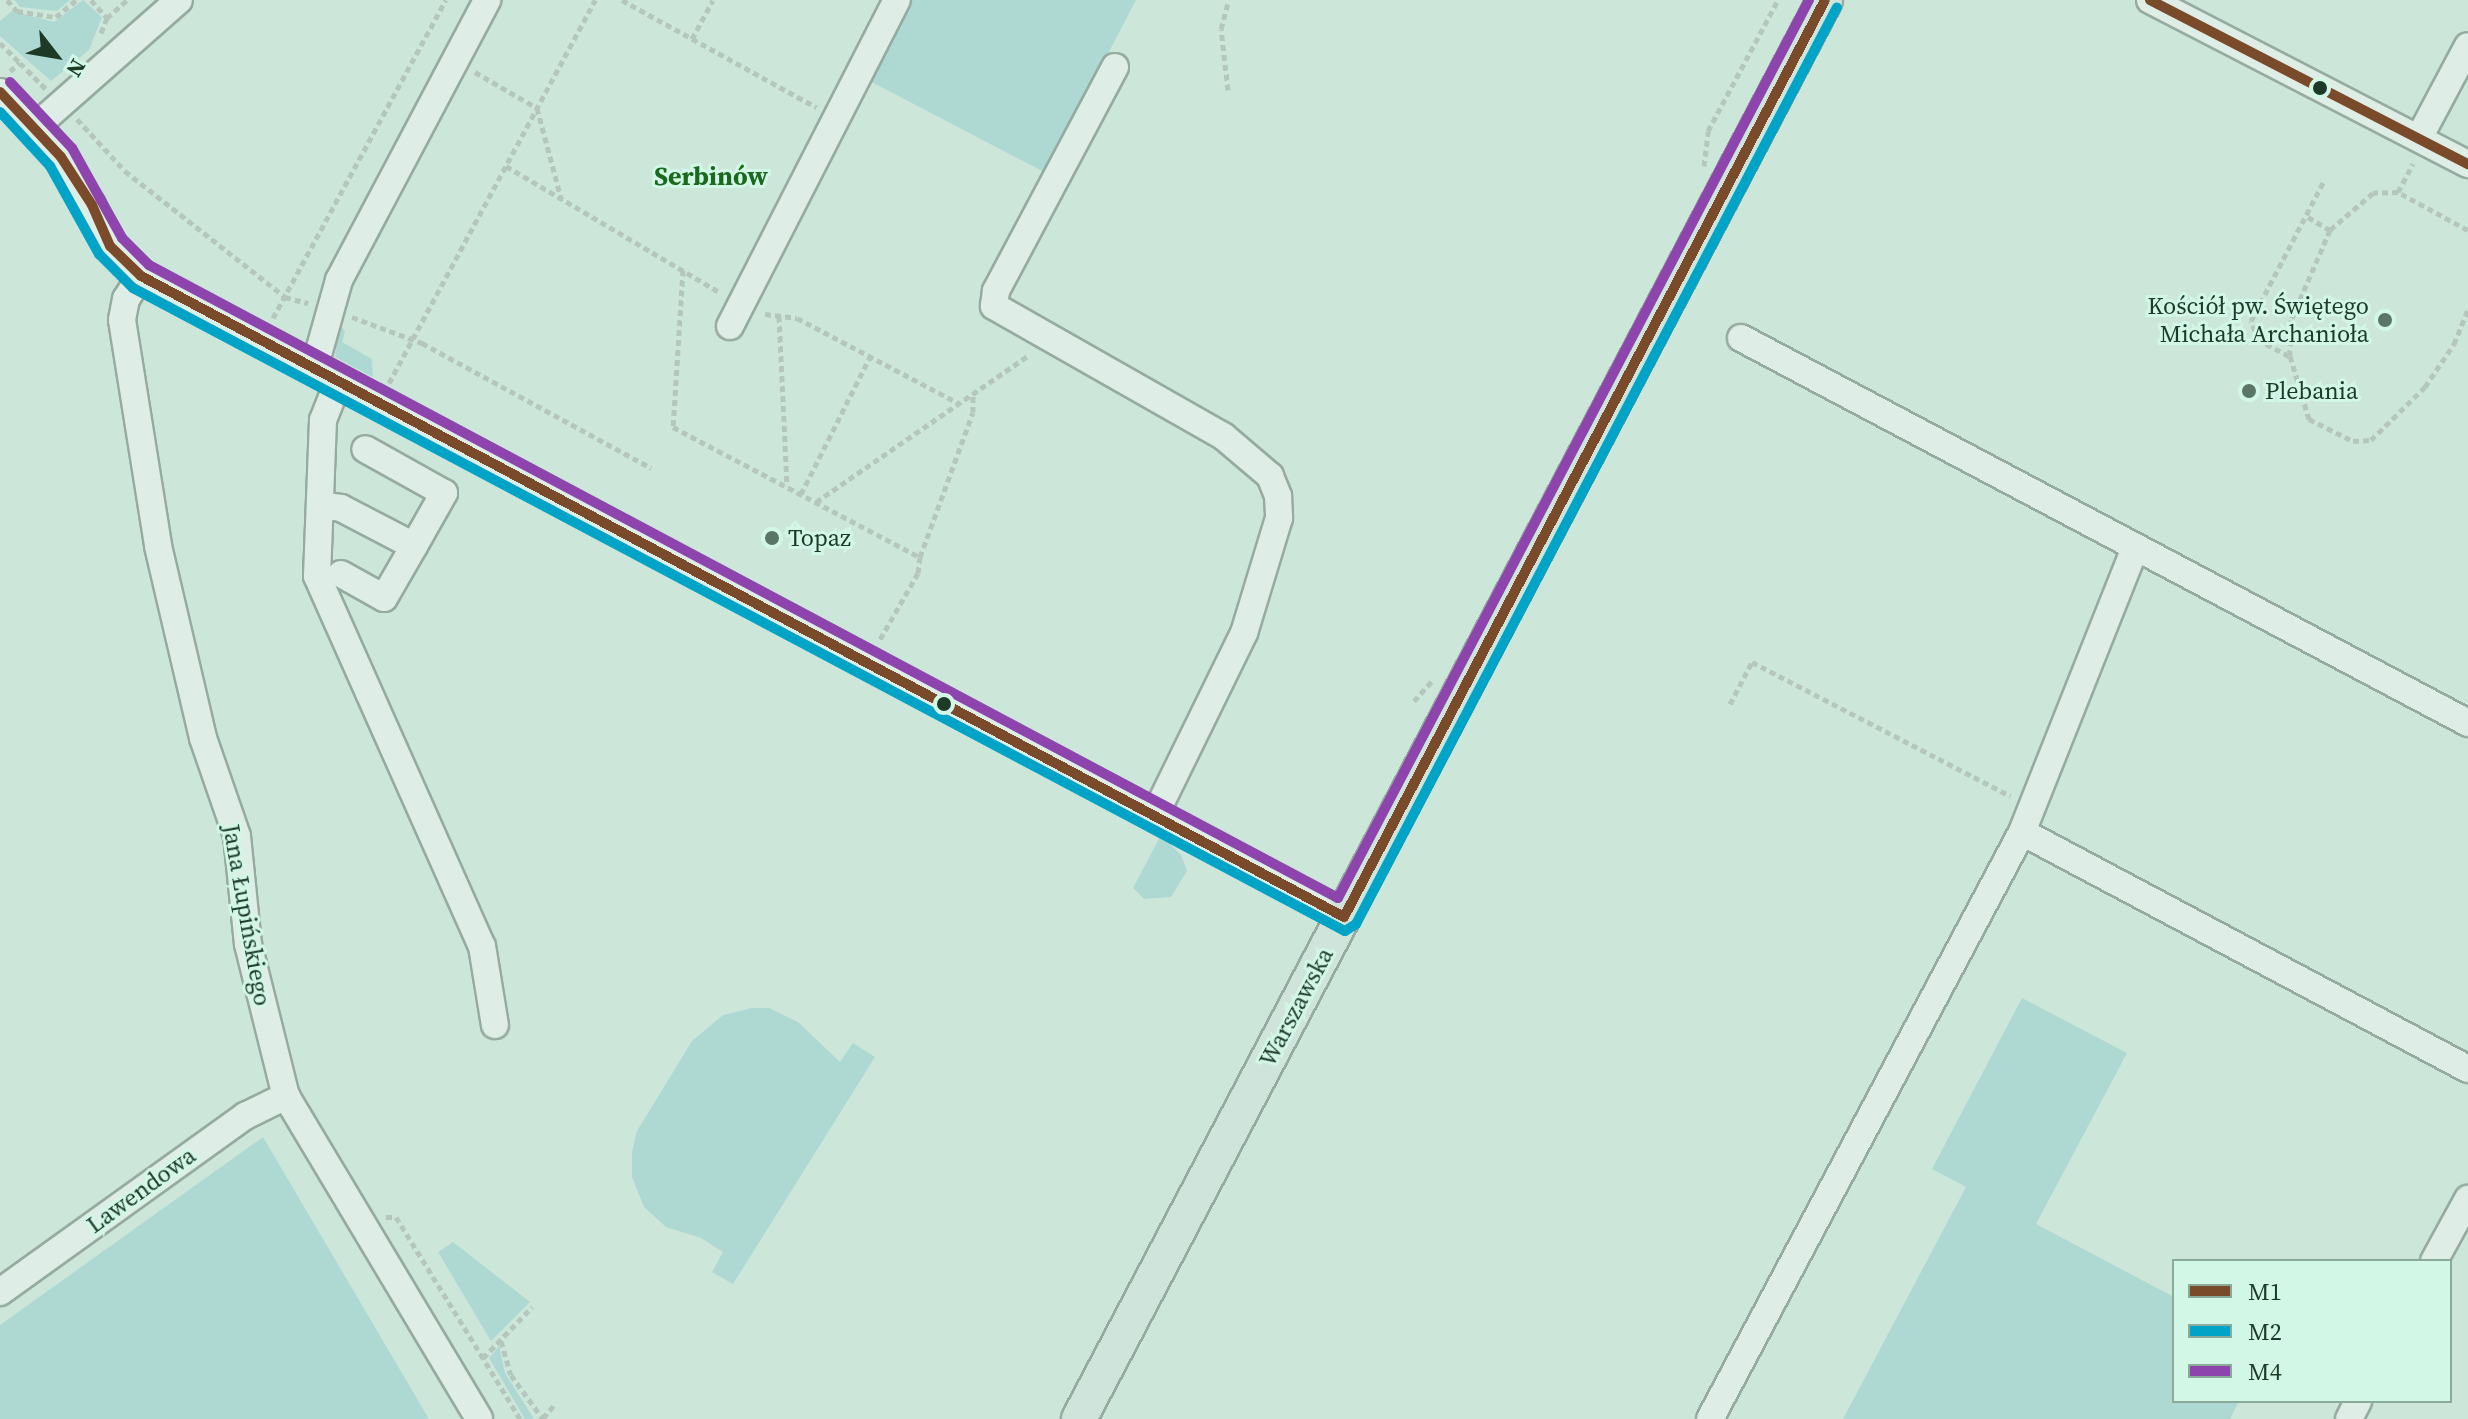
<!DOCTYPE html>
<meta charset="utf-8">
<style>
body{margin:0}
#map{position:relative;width:2468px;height:1419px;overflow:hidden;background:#cce6da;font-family:"Source Serif 4",serif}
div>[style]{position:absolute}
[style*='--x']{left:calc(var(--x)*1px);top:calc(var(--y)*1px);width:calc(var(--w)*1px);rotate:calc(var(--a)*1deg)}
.green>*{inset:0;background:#aed9d3}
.path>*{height:5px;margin-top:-2.5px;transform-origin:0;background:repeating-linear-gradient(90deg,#b5c6bd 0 6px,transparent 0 10px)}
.roads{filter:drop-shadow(2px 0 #96ab9f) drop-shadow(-2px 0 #96ab9f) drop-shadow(0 2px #96ab9f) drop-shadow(0 -2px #96ab9f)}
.minor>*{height:26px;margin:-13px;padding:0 13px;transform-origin:13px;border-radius:13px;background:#deeee7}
.major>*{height:34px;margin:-17px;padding:0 17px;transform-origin:17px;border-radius:17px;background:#cfe5db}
.bus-1>*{height:10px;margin:-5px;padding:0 5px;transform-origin:5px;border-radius:5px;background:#7a4b2a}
.bus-2>*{height:10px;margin:-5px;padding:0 5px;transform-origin:5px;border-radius:5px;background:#01a3c6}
.bus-3>*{height:10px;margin:-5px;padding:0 5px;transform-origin:5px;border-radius:5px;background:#8e44ad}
.dots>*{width:22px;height:22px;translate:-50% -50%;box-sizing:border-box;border:4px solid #d2f7e7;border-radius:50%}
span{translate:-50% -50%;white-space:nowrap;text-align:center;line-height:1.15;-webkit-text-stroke:6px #d2f7e7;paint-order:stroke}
.poi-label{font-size:24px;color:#1d3a27}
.right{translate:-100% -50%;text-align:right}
.left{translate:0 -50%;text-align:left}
.street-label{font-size:24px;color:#1d3a27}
.neighbourhood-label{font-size:26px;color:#1a691e;font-weight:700}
.legend{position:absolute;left:2172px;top:1259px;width:280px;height:144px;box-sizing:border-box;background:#d2f7e7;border:2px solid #8aab9a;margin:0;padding:10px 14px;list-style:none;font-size:24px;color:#1d3a27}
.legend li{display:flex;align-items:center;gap:16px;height:40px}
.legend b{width:40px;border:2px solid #8aab9a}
.north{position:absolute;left:16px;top:16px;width:80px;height:80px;-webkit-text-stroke:6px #d2f7e7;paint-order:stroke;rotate:121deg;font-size:22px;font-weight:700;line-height:32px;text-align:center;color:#1d3a27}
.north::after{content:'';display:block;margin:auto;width:28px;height:36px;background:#1d3a27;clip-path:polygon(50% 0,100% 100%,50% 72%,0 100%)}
</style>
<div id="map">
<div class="green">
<i style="clip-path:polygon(14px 0,70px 0,57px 11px,20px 7px)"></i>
<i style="clip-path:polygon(83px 0,102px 17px,89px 50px,51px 81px,0 36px,0 21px,12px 11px,54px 22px)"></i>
<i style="clip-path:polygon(905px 0,1136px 0,1046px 173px,864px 78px)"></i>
<i style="clip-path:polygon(339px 321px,345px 332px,342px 342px,372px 359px,373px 377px,335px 357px)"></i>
<i style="clip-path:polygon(1161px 835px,1181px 855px,1187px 871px,1171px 897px,1144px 899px,1133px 888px)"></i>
<i style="clip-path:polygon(2022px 998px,2127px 1053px,2036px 1224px,2174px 1297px,2174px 1401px,2239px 1401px,2230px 1419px,1843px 1419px,1966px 1187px,1932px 1169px)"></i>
<i style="clip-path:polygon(752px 1008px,769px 1008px,798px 1022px,840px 1062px,853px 1043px,875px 1057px,733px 1284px,712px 1272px,723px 1252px,701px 1238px,666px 1227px,644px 1207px,632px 1177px,632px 1152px,637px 1131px,692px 1041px,723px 1015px)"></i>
<i style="clip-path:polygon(263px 1137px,429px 1419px,0 1419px,0 1325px)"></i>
<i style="clip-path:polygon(453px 1242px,530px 1302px,491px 1341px,438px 1252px)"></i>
<i style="clip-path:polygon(499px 1346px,505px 1373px,534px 1419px,525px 1419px,489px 1358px)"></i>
</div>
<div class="path">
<i style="--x:7;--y:0;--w:15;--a:48"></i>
<i style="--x:17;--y:11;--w:39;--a:9"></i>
<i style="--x:56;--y:17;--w:26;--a:-40"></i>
<i style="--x:91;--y:0;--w:24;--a:48"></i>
<i style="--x:107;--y:18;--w:18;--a:112"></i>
<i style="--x:622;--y:0;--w:222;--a:28.9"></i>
<i style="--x:107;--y:18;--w:27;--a:-42"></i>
<i style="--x:692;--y:39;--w:44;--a:-61.7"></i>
<i style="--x:0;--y:43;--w:28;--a:45"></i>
<i style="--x:10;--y:71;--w:13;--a:-39"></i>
<i style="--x:20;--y:63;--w:37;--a:45"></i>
<i style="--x:475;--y:72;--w:72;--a:30.1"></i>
<i style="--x:537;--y:108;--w:93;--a:75.1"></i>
<i style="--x:1228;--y:90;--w:61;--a:-96.5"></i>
<i style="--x:1221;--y:29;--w:30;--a:-75"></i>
<i style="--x:77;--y:119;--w:71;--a:47.3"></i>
<i style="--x:125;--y:171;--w:204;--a:38.2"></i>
<i style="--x:285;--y:297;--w:24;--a:15"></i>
<i style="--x:506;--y:166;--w:250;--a:30.6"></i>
<i style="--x:1704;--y:166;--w:35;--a:-83"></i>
<i style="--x:1708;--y:131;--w:149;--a:-61.9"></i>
<i style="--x:2398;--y:192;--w:32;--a:-62"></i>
<i style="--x:2308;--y:217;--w:26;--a:31"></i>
<i style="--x:2468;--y:230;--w:80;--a:-151.5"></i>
<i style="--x:2398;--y:192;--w:25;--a:178"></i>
<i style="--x:2373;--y:193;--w:57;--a:139.3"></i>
<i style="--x:2330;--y:230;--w:98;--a:113.4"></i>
<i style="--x:2291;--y:320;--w:36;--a:92"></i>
<i style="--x:2290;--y:356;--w:66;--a:73.2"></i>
<i style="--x:2309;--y:419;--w:49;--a:26.6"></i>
<i style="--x:2353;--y:441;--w:18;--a:-3"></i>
<i style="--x:2371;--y:440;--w:76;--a:-44.5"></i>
<i style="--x:2425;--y:387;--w:52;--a:-56"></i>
<i style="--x:2454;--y:344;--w:37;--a:-68"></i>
<i style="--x:683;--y:270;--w:157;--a:93.6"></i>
<i style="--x:673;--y:427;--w:279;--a:27.8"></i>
<i style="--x:920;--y:557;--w:16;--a:97"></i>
<i style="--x:918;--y:573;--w:78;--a:119.8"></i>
<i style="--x:765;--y:314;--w:32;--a:7"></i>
<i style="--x:797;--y:318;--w:182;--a:27.8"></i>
<i style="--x:779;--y:316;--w:170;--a:87.3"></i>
<i style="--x:352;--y:317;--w:75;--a:20.4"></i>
<i style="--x:422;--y:343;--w:261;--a:28.6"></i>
<i style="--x:273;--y:318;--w:362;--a:-61.5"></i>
<i style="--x:2289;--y:356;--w:34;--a:-152"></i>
<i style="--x:2259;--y:340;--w:21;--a:-113"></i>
<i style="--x:2251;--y:321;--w:160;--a:-62.5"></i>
<i style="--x:389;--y:383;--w:435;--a:-61.7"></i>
<i style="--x:801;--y:494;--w:153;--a:-63.3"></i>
<i style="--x:816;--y:502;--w:259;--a:-34.6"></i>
<i style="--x:920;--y:557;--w:154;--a:-69.9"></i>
<i style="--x:973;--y:412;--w:18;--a:-90"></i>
<i style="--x:1414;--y:701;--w:28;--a:-48"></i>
<i style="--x:1730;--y:704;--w:47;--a:-62.4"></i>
<i style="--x:1752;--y:662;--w:291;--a:27.4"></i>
<i style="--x:386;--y:1217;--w:10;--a:0"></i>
<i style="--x:396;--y:1217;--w:166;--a:58.3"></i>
<i style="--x:501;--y:1341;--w:35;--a:74"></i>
<i style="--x:511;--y:1375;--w:54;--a:54"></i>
<i style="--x:543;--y:1418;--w:18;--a:-49"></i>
<i style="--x:520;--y:1419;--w:71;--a:-121.2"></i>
<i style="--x:483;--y:1358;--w:71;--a:-46.1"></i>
</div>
<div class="roads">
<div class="minor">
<i style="--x:2150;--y:0;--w:358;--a:27.3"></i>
<i style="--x:1115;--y:67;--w:254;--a:118"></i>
<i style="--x:996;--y:291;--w:15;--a:98"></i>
<i style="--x:994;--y:306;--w:263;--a:29.6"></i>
<i style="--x:1223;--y:436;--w:62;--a:40.4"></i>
<i style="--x:1270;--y:476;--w:22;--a:68"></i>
<i style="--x:1278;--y:496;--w:22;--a:87"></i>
<i style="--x:1279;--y:518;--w:120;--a:106.9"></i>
<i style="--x:1244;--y:633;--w:203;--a:116.1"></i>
<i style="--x:0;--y:92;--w:89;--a:46.8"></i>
<i style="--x:61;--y:157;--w:57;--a:57.1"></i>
<i style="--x:92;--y:205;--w:45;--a:66.3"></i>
<i style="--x:110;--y:246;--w:43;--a:44.1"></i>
<i style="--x:141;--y:276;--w:1363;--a:28.05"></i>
<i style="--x:34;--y:128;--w:193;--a:-41.4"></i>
<i style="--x:2419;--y:138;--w:104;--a:-62"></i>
<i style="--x:141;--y:276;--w:27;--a:123"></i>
<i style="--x:126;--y:299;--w:21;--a:101"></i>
<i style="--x:122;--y:320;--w:229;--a:80.9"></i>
<i style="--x:158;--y:546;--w:197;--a:76.8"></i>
<i style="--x:203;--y:738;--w:104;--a:70.9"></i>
<i style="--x:237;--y:836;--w:109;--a:84.2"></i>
<i style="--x:248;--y:944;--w:157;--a:76"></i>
<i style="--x:286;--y:1096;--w:376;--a:59.1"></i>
<i style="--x:730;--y:326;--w:366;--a:-62.9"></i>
<i style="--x:1741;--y:338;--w:823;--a:27.9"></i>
<i style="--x:314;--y:369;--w:92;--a:-74.3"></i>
<i style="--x:339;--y:280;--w:317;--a:-62.1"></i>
<i style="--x:338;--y:382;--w:41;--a:111.5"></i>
<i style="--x:323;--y:420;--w:156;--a:92.2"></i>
<i style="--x:317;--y:576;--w:405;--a:66"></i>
<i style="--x:482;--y:946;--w:80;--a:80.7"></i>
<i style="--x:320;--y:505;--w:21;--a:8"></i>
<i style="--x:341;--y:508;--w:82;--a:27.5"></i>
<i style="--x:414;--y:546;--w:61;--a:-60.5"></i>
<i style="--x:444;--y:493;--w:90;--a:-150.9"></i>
<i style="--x:341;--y:574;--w:49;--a:29.2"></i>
<i style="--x:384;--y:598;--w:60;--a:-60"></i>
<i style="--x:2022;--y:832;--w:505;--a:27.99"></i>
<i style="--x:2434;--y:1261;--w:71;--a:-61.3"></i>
<i style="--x:0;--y:1292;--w:302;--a:-35.7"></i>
<i style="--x:245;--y:1116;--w:46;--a:-26"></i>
<i style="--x:1710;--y:1419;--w:665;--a:-62.01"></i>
<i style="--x:2022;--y:832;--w:306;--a:-68.3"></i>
<i style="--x:2349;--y:1419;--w:20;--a:-63"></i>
</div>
<div class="major">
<i style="--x:1079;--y:1419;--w:1603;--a:-62.27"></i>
</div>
</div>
<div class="bus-1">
<i style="--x:2150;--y:0;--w:358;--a:27.3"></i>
<i style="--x:0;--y:92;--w:89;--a:46.8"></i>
<i style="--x:61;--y:157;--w:57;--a:57.1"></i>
<i style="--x:92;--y:205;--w:45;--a:66.3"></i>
<i style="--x:110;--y:246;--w:43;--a:44.1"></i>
<i style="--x:141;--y:276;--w:1363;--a:28.05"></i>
<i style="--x:1344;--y:917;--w:1035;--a:-62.32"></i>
</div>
<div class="bus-2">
<i style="--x:0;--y:112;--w:74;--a:47.2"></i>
<i style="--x:50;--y:166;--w:101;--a:60.9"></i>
<i style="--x:99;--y:254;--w:48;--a:45"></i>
<i style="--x:133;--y:288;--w:1372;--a:27.95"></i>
<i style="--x:1345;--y:931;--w:13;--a:-32"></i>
<i style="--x:1356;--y:924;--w:1035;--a:-62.32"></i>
</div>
<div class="bus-3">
<i style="--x:10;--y:82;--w:91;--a:46.8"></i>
<i style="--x:72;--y:148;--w:103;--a:60.9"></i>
<i style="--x:122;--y:238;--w:38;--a:45"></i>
<i style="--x:149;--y:265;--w:1347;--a:28.03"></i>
<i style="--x:1338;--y:898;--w:1014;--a:-62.32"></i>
</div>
<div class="dots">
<i style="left:2320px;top:88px;background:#1d3a27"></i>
<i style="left:2385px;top:320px;background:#5a7666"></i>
<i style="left:2249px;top:391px;background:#5a7666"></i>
<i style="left:772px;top:538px;background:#5a7666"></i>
<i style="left:944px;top:704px;background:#1d3a27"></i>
</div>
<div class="poi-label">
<span class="right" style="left:2369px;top:320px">Kościół pw. Świętego<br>Michała Archanioła</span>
<span class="left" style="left:2265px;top:391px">Plebania</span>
<span class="left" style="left:788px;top:538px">Topaz</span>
</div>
<div class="street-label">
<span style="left:247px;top:915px;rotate:80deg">Jana Łupińskiego</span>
<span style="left:1296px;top:1007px;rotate:-62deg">Warszawska</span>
<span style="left:141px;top:1190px;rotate:-36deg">Lawendowa</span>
</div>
<div class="neighbourhood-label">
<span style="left:711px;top:177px">Serbinów</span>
</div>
<ul class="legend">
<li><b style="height:10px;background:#7a4b2a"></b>M1</li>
<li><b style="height:10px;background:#01a3c6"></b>M2</li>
<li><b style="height:10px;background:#8e44ad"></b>M4</li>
</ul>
<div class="north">N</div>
</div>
